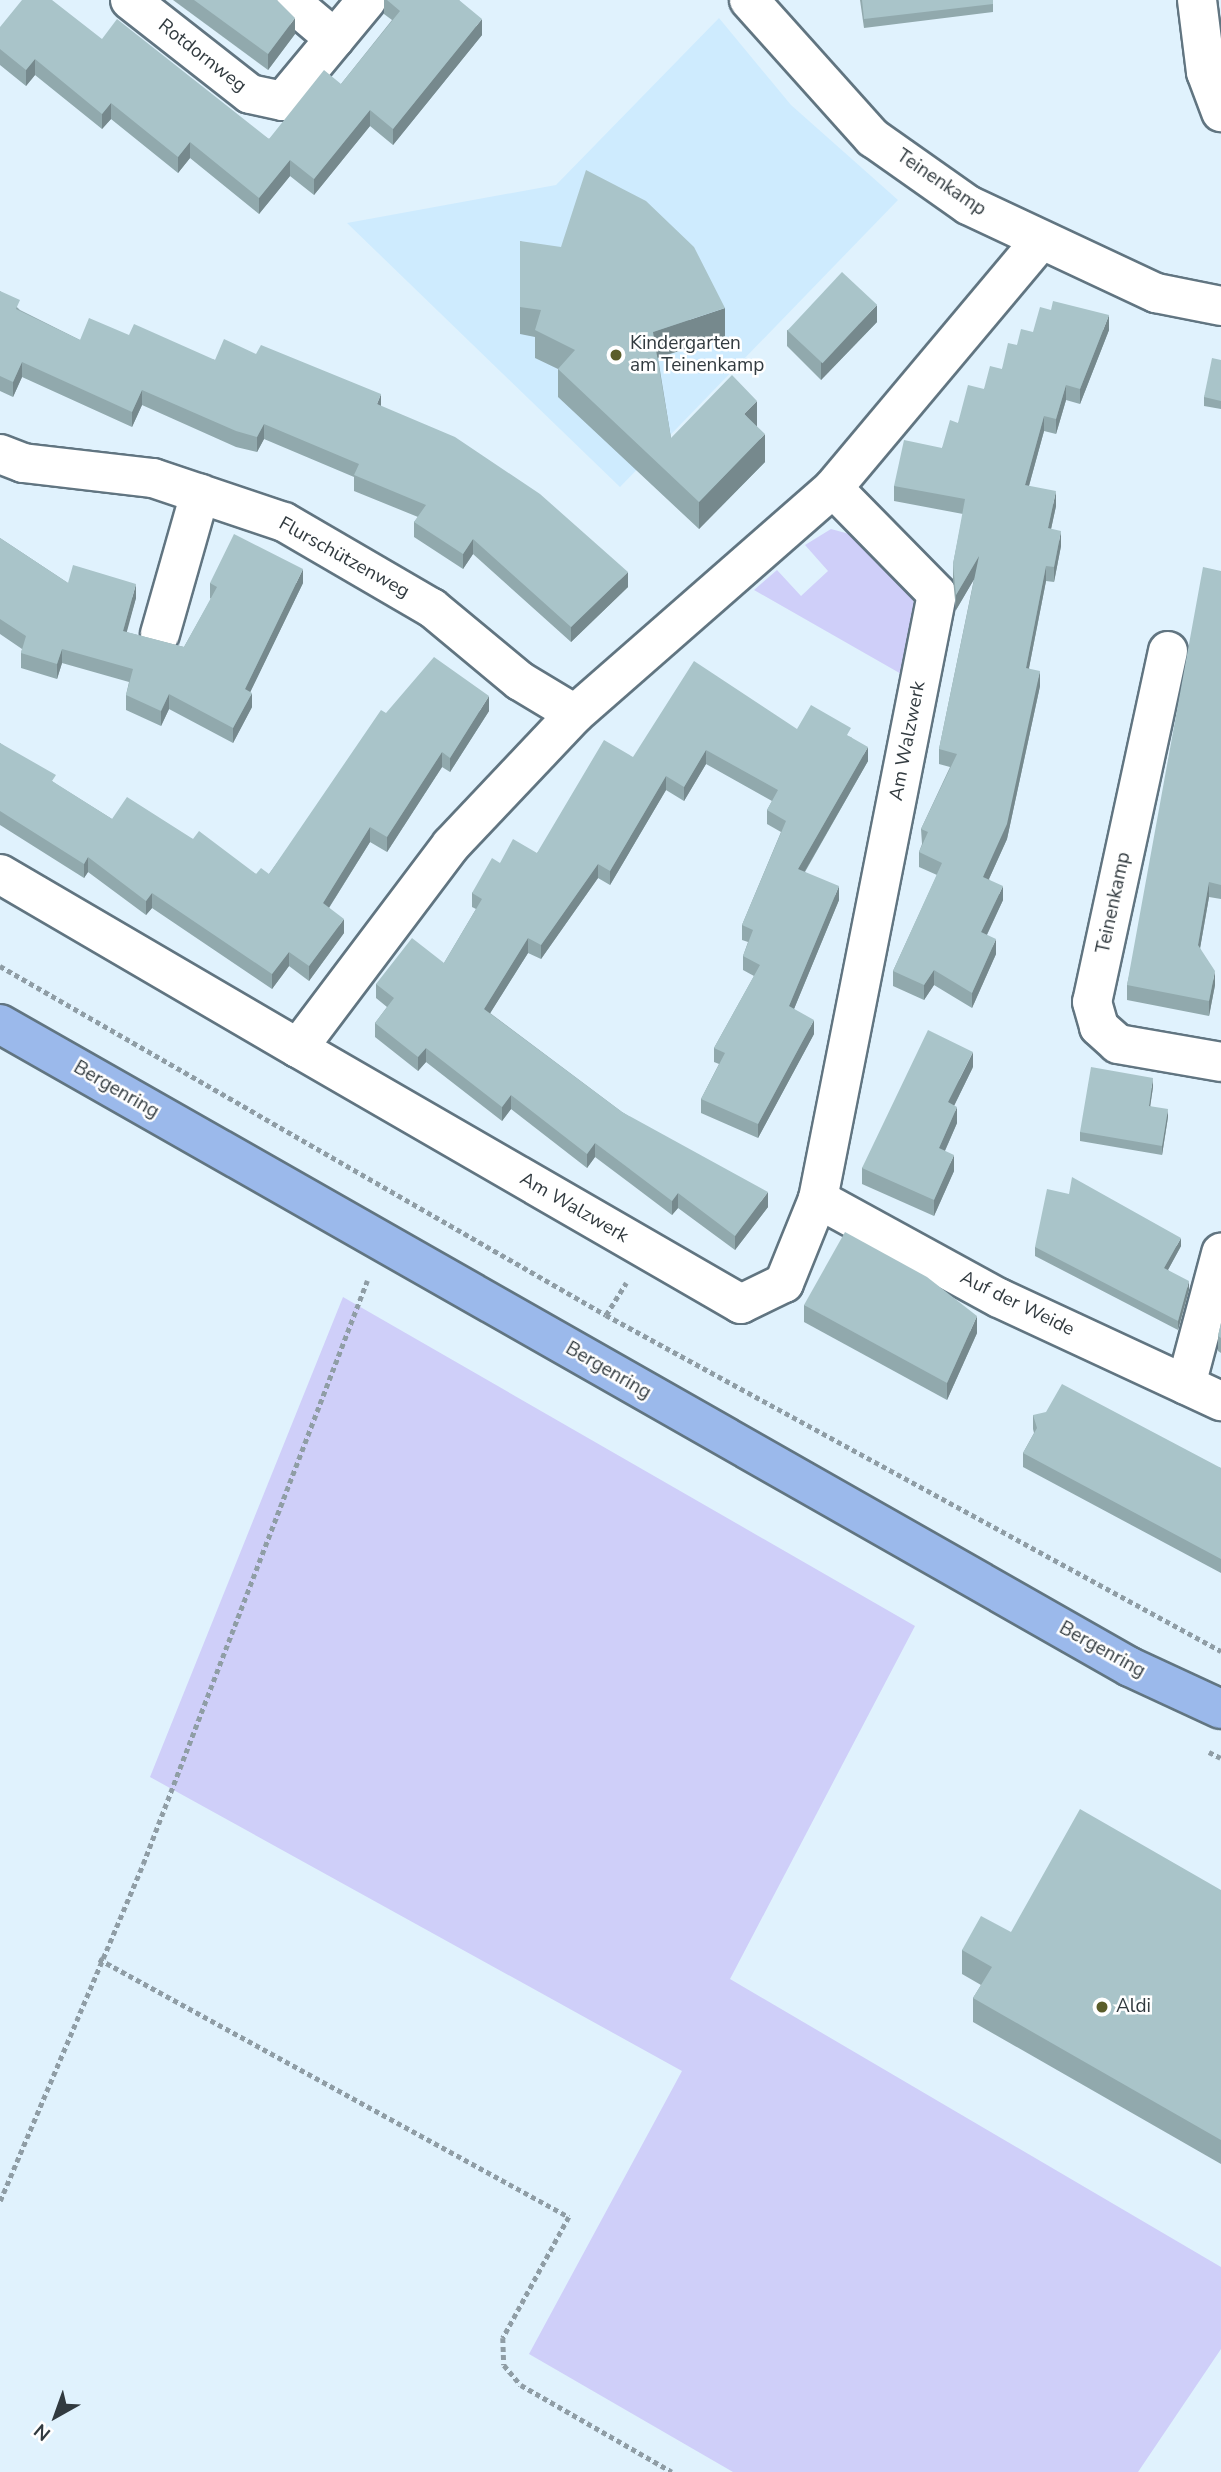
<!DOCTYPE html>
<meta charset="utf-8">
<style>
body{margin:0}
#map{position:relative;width:1221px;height:2472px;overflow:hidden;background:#e0f2fd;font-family:"Nunito Sans",sans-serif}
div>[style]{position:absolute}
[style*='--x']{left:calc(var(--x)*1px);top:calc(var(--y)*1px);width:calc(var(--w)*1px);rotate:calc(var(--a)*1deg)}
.built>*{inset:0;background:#ceebfe}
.green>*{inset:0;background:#cfcff9}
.path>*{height:4.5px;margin-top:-2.25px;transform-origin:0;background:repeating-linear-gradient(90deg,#8f9da5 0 5px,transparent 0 8.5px)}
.roads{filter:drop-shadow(2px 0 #617581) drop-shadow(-2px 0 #617581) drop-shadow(0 2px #617581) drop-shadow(0 -2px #617581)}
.minor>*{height:38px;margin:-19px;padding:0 19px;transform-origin:19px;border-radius:19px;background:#fff}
.major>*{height:38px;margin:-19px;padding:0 19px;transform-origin:19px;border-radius:19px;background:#9bb9eb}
.wall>*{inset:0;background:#91a9ad}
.shaded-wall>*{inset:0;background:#76898d}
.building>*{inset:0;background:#a9c4c9;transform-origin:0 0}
.dots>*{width:19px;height:19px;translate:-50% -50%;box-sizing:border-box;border:4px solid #fff;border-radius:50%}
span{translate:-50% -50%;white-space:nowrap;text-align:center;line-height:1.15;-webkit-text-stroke:5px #fff;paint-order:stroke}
.street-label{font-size:19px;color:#313a3f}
.poi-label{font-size:19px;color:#313a3f}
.left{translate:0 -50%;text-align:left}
.north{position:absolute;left:21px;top:2381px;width:70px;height:70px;-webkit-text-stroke:5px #fff;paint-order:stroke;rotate:220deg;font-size:19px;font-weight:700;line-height:28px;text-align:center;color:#313a3f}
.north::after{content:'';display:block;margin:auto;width:24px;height:32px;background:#313a3f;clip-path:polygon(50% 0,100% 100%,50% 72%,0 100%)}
</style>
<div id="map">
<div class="built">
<i style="clip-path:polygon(719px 18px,791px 105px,898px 200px,620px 487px,347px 223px,556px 185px)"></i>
</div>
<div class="green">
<i style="clip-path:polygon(831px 529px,853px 535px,906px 586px,916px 607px,903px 675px,754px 590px,777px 570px,801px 596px,828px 571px,805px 545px)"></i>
<i style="clip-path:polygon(343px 1297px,915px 1626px,730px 1979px,1221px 2267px,1221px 2349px,1138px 2472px,733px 2472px,529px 2354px,682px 2071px,150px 1777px)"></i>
</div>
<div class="path">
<i style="--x:0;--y:966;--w:699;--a:29.94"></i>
<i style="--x:606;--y:1315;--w:701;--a:28.65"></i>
<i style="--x:606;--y:1315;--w:38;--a:-58"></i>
<i style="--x:1209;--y:1752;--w:13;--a:27"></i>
<i style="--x:99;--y:1959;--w:536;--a:28.76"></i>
<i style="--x:569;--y:2217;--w:138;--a:118.6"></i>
<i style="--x:503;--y:2338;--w:27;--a:88"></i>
<i style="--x:504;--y:2365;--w:26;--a:50"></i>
<i style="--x:521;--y:2385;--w:174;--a:29.9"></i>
<i style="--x:0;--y:2201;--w:366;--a:-67"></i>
<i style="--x:143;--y:1864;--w:625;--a:-68.98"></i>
</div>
<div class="roads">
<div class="minor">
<i style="--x:130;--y:0;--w:152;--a:38.1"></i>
<i style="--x:250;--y:94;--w:34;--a:12"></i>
<i style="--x:283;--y:101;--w:131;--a:-50.3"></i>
<i style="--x:289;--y:0;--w:60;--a:40.3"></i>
<i style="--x:749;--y:0;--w:186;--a:48.1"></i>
<i style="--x:873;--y:138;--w:116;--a:35.2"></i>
<i style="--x:968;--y:205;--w:208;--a:25.1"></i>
<i style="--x:1156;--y:293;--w:66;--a:11.3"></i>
<i style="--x:1197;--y:0;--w:73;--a:82.9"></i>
<i style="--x:1206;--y:72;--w:43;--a:69.4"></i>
<i style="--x:0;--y:454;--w:25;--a:21"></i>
<i style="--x:23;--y:463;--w:131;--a:6.6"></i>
<i style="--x:153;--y:478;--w:138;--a:18.6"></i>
<i style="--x:284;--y:522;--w:171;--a:30.2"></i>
<i style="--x:432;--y:608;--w:114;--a:39.7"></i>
<i style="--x:520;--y:681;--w:64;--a:31"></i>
<i style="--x:833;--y:488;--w:148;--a:45.5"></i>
<i style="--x:937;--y:594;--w:617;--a:101.13"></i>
<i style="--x:818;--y:1199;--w:91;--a:112"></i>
<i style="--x:784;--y:1283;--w:48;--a:154"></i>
<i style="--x:741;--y:1304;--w:512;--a:-149.98"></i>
<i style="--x:298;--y:1048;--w:254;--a:-53"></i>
<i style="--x:451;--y:845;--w:180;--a:-46.6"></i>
<i style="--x:575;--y:714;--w:343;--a:-41.2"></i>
<i style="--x:833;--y:488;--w:322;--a:-50"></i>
<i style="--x:160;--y:634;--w:146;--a:-74.1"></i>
<i style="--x:1168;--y:651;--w:359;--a:102.2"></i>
<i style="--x:1092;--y:1002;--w:26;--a:74"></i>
<i style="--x:1099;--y:1027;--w:25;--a:42"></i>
<i style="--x:1118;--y:1044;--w:105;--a:9.9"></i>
<i style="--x:0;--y:874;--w:345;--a:30.3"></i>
<i style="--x:818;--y:1199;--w:206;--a:28.7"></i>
<i style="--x:999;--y:1298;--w:245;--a:24.9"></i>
<i style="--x:1186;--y:1385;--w:137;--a:-75.1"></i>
</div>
<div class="major">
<i style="--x:0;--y:1024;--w:1300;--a:29.64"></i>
<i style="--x:1130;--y:1667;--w:100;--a:24.8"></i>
</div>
</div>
<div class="wall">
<i style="clip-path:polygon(173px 0,277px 0,295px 34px,268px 70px)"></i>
<i style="clip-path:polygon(384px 0,459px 0,482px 35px,393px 145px,370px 126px,314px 195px,290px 176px,259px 214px,190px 158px,178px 173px,111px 119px,102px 129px,35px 75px,26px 86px,0 65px,0 27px,102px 39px,269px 139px,341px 84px,392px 20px,384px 14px)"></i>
<i style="clip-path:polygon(860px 0,993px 0,993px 12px,864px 28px)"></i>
<i style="clip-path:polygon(520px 241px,725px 336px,658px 358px,671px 438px,757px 427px,765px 462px,699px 529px,558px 397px,558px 369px,535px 358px,535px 337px,520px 334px)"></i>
<i style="clip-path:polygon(0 291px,20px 310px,80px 340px,129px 335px,215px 360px,256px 354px,381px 406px,628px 587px,571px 642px,473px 554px,463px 569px,414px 537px,414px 522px,418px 517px,354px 491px,354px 477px,264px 439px,257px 452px,236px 447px,142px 405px,132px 427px,22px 377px,13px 397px,0 391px)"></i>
<i style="clip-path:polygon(877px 322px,821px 380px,787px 346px,787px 330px)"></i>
<i style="clip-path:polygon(1109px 330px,1080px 404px,1066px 400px,1056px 434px,1044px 431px,1029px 486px,1056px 506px,1051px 529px,1061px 546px,1054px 582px,1046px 581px,1029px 668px,1040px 686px,1007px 839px,989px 879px,1003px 900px,987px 935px,996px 954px,972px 1008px,934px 985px,924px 1000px,893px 986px,893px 971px,937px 875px,919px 867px,919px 852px,922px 844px,921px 829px,950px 767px,939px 764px,939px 749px,974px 579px,956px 610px,953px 579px,953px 564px,963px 514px,894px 501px,894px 486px,942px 448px,958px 423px,984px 389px,1002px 369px,1017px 345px,1033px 332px)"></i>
<i style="clip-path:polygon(1221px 360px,1221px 409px,1204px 406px,1204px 397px)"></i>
<i style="clip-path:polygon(0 538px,68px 583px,136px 598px,126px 632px,184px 647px,211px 599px,210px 598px,210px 583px,303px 583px,250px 692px,252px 707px,233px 743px,169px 709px,161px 726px,126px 710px,126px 695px,129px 682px,62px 663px,57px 679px,21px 668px,21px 653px,22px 649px,0 634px)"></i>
<i style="clip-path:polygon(1221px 571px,1221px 899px,1209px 897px,1200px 948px,1215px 985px,1209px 1016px,1127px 1000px,1127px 985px)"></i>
<i style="clip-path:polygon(489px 711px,450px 772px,442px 767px,387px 852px,370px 842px,329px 908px,344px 933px,309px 981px,289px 966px,272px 989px,152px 908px,146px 915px,88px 872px,84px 878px,0 825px,0 743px,56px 784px,112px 819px,193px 839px,256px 874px,269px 874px,386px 713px)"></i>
<i style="clip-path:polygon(797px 729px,851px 737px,868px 761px,805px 872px,839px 900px,794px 1009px,814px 1034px,758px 1138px,701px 1113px,701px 1099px,719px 1064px,714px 1062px,714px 1048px,754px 976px,743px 970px,743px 956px,748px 942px,742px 940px,742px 925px,781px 832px,767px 824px,767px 810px,772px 801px,706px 764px,684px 801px,666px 790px,610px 885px,598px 878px,541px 959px,528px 953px,490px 1013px,622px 1112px,768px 1207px,735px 1250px,678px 1208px,672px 1215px,595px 1157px,587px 1168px,511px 1109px,502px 1121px,426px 1062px,418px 1071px,375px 1037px,375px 1023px,387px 1007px,376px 998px,376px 984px,444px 963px,476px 909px,472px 907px,472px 893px,500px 863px,537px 853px,633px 757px)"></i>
<i style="clip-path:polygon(973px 1067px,954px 1106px,957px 1123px,945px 1151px,954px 1171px,934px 1216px,862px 1184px,862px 1168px)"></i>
<i style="clip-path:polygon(1153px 1087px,1150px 1106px,1168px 1117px,1162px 1155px,1080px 1141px,1080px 1132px)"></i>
<i style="clip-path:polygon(1181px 1246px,1168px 1270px,1189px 1290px,1178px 1330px,1035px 1256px,1035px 1247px)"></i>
<i style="clip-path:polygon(804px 1305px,977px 1333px,947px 1400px,804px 1322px)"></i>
<i style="clip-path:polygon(1221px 1323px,1221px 1353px,1218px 1351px,1218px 1336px)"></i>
<i style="clip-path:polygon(1033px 1415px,1221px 1468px,1221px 1573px,1023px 1467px,1023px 1453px,1034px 1433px,1033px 1429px)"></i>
<i style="clip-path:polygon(1221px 1890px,1221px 2164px,973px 2022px,973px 1998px,981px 1985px,962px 1974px,962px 1950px,1011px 1932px)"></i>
</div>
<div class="shaded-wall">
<i style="clip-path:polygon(295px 18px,295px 34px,268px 70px,268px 54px)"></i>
<i style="clip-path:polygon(482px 19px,482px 35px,393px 145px,393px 129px)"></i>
<i style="clip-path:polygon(35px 59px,35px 75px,26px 86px,26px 70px)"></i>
<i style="clip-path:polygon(111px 103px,111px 119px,102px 129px,102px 114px)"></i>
<i style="clip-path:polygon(370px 110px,370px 126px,314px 195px,314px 179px)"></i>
<i style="clip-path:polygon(190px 142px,190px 158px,178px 173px,178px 157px)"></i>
<i style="clip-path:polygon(290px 160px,290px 176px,259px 214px,259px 198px)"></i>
<i style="clip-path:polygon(877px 305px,877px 322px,821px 380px,821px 363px)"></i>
<i style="clip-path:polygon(725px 308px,725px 336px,653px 359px,653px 332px)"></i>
<i style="clip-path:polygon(1109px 315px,1109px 330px,1080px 404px,1080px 389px)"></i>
<i style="clip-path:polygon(22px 362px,22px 377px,13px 397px,13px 382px)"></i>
<i style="clip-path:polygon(1066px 385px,1066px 400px,1056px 434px,1056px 419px)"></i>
<i style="clip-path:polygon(142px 390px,142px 405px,132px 427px,132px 412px)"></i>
<i style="clip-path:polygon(381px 394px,381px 409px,377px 404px)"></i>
<i style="clip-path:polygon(757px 401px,757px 428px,744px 414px)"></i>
<i style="clip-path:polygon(1044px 416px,1044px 431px,1025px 500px,1025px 485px)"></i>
<i style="clip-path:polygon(264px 424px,264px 439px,257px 452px,257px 437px)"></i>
<i style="clip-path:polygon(765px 434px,765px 462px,699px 529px,699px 502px)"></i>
<i style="clip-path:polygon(1056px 491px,1056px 506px,1048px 543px,1048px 528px)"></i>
<i style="clip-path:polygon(1061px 531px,1061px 546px,1054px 582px,1054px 567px)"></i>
<i style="clip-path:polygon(473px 539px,473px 554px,463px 569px,463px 554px)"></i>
<i style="clip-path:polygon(979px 556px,979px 571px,956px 610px,956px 595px)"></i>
<i style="clip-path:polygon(1046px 566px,1046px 581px,1026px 683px,1026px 668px)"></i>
<i style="clip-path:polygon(303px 569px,303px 583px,245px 703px,245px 689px)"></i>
<i style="clip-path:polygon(628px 572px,628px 587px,571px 642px,571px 627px)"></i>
<i style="clip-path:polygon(136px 584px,136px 598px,123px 646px,123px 631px)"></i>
<i style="clip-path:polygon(62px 649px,62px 663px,57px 679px,57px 664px)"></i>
<i style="clip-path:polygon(1040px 671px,1040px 686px,1007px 839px,983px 892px,983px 877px)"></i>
<i style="clip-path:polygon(252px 693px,252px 707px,233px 743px,233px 728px)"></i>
<i style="clip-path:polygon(169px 694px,169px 709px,161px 726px,161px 711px)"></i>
<i style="clip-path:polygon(489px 696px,489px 711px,450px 772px,450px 758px)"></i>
<i style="clip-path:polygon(868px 747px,868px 761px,798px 883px,798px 869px)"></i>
<i style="clip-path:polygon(706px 750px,706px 764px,684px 801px,684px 787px)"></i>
<i style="clip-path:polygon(442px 752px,442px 767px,387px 852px,387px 837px)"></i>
<i style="clip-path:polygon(666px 776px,666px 790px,610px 885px,610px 871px)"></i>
<i style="clip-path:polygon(370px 827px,370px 842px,323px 917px,323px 903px)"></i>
<i style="clip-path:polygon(88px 857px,88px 872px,84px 878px,84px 864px)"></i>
<i style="clip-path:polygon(598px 864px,598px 878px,541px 959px,541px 945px)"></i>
<i style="clip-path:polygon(1209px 882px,1209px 897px,1198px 960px,1198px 945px)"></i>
<i style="clip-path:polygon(839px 886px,839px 900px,789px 1021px,789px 1006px)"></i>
<i style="clip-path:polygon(1003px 886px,1003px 900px,981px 947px,981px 932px)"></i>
<i style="clip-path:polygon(152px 893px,152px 908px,146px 915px,146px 901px)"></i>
<i style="clip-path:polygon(344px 919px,344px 933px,309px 981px,309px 966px)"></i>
<i style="clip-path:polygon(528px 938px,528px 953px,484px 1023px,484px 1009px)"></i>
<i style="clip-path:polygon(996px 939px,996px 954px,972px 1008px,972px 993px)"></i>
<i style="clip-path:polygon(289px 952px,289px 966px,272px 989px,272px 974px)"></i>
<i style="clip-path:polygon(934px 970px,934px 985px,924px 1000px,924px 985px)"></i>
<i style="clip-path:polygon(1215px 971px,1215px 985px,1209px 1016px,1209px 1001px)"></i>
<i style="clip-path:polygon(814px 1020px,814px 1034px,758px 1138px,758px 1124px)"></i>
<i style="clip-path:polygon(426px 1048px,426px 1062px,418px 1071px,418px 1057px)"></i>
<i style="clip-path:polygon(973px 1052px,973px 1067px,948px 1118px,948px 1102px)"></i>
<i style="clip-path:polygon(1153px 1078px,1153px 1087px,1149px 1115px,1149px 1106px)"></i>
<i style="clip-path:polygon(511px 1095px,511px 1109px,502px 1121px,502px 1107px)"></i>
<i style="clip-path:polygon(957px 1107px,957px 1123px,939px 1164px,939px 1148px)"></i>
<i style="clip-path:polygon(1168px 1109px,1168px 1117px,1162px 1155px,1162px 1146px)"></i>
<i style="clip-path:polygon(595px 1143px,595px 1157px,587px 1168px,587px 1154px)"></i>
<i style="clip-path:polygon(954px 1155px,954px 1171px,934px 1216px,934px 1200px)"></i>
<i style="clip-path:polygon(768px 1192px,768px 1207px,735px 1250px,735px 1236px)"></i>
<i style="clip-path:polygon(678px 1193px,678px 1208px,672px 1215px,672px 1201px)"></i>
<i style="clip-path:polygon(1181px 1238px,1181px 1246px,1164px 1277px,1164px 1268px)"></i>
<i style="clip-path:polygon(1189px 1281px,1189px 1290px,1178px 1330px,1178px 1321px)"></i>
<i style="clip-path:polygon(977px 1316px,977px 1333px,947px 1400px,947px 1383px)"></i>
</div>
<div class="building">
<i style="clip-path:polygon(22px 0,52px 0,102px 39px,117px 19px,269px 139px,324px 70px,341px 84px,400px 11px,387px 0,459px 0,482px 19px,393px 129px,370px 110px,314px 179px,290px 160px,259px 198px,190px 142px,178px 157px,111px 103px,102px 114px,35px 59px,26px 70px,0 49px,0 27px)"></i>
<i style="clip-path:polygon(194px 0,277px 0,295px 18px,268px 54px)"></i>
<i style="clip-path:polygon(862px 0,993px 0,993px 4px,864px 19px)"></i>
<i style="clip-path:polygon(586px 170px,646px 201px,694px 247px,725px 308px,653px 332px,671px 438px,732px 375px,757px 401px,744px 414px,765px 434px,699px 502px,558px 369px,575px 350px,535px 330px,541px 310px,520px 307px,520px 241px,561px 247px)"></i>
<i style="left:842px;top:272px;width:48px;height:80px;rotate:43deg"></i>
<i style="clip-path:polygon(0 291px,20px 300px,16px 309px,80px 340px,89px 318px,129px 335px,134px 324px,215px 360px,224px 339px,256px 354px,261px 345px,381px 394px,377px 404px,455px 437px,540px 494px,628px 572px,571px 627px,473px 539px,463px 554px,414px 522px,426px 505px,354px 475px,359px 464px,264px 424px,257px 437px,236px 431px,142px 390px,132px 412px,22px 362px,13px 382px,0 376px)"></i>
<i style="clip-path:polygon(1053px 301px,1109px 315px,1080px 389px,1066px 385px,1056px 419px,1044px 416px,1025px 485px,1056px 491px,1048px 528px,1061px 531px,1054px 567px,1046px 566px,1026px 668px,1040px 671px,1007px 824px,983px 877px,1003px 886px,981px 932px,996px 939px,972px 993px,934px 970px,924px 985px,893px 971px,942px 863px,919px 852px,928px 832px,921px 829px,957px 754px,939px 749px,979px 556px,956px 595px,953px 564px,965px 499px,894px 486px,904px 440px,942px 448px,950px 420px,958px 423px,968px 385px,984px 389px,990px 366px,1002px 369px,1008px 343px,1017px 345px,1021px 329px,1033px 332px,1040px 307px,1051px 310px)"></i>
<i style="clip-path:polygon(1212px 358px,1221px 360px,1221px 401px,1204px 397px)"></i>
<i style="clip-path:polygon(234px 534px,303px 569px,245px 689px,252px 693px,233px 728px,169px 694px,161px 711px,126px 695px,133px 669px,62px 649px,57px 664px,21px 653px,26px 636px,0 619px,0 538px,68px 583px,73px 565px,136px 584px,123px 631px,184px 647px,217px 587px,210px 583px)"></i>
<i style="clip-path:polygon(1203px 567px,1221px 571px,1221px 885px,1209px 882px,1198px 945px,1215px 971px,1209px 1001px,1127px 985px)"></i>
<i style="clip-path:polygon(434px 657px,489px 696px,450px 758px,442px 752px,387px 837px,370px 827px,323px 903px,344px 919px,309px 966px,289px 952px,272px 974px,152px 893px,146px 901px,88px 857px,84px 864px,0 811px,0 743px,56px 775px,52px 781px,112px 819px,127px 797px,193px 839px,199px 831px,256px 874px,261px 868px,269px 874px,381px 710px,386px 713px)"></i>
<i style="clip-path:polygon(694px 661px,797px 729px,811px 705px,851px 728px,847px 735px,868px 747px,798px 869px,839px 886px,789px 1006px,814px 1020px,758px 1124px,701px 1099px,725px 1053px,714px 1048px,760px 965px,743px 956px,753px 930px,742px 925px,786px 821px,767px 810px,778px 790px,706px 750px,684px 787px,666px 776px,610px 871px,598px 864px,541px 945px,528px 938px,484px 1009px,622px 1112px,768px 1192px,735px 1236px,678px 1193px,672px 1201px,595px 1143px,587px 1154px,511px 1095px,502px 1107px,426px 1048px,418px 1057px,375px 1023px,394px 998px,376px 984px,412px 938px,444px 963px,482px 899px,472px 893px,492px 858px,500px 863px,513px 839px,537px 853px,604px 740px,633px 757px)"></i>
<i style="clip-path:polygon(928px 1030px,973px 1052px,948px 1102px,957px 1107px,939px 1148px,954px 1155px,934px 1200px,862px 1168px)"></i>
<i style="clip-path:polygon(1091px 1067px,1153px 1078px,1149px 1106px,1168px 1109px,1162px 1146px,1080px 1132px)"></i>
<i style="clip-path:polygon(1072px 1177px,1181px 1238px,1164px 1268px,1189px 1281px,1178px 1321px,1035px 1247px,1047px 1189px,1069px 1194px)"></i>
<i style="clip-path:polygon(845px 1232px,927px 1277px,977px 1316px,947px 1383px,804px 1305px)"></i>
<i style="clip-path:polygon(1221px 1323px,1221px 1338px,1218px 1336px)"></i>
<i style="clip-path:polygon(1062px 1384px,1221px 1468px,1221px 1559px,1023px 1453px,1037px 1428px,1033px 1415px,1046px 1412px)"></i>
<i style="clip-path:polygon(1080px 1809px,1221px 1890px,1221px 2140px,973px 1998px,992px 1967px,962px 1950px,981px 1916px,1011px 1932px)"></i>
</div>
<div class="dots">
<i style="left:616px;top:355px;background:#5a5d2a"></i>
<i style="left:1102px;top:2007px;background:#5a5d2a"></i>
</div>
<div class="street-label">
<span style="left:202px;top:56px;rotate:38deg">Rotdornweg</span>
<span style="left:941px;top:183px;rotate:34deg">Teinenkamp</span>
<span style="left:344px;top:558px;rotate:29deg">Flurschützenweg</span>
<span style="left:908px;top:741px;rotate:-79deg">Am Walzwerk</span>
<span style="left:1114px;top:903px;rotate:-78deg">Teinenkamp</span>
<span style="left:116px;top:1090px;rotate:30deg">Bergenring</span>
<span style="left:574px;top:1208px;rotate:30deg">Am Walzwerk</span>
<span style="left:1017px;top:1304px;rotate:26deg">Auf der Weide</span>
<span style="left:608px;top:1371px;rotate:30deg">Bergenring</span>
<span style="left:1102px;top:1650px;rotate:29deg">Bergenring</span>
</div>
<div class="poi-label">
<span class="left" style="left:630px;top:355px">Kindergarten<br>am Teinenkamp</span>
<span class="left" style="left:1116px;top:2007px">Aldi</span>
</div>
<div class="north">N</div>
</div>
